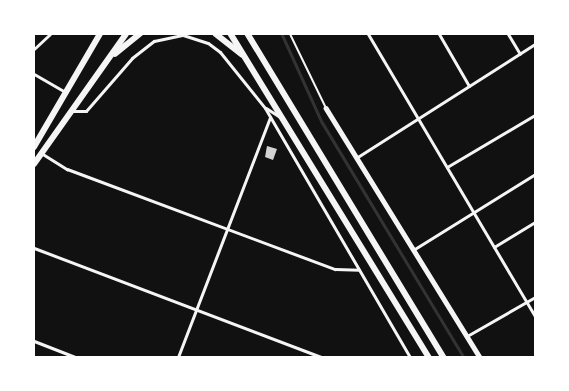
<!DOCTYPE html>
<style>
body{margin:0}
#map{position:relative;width:569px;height:391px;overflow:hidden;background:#111;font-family:Montserrat,sans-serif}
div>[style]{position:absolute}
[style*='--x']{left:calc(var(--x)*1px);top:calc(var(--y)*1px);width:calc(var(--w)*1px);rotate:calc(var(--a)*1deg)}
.stream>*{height:2.5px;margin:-1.25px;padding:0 1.25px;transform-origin:1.25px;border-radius:1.25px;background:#333}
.building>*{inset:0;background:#d3d3d3}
.service>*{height:2px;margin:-1px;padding:0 1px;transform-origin:1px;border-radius:1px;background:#f5f5f5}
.minor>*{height:3px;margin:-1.5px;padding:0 1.5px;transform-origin:1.5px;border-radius:1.5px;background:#f5f5f5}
.tertiary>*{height:4.5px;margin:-2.25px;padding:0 2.25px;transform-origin:2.25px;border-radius:2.25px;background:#f5f5f5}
.trunk>*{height:5.5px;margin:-2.75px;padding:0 2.75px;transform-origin:2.75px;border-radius:2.75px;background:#f5f5f5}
span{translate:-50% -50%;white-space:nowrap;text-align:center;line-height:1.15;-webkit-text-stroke:4px #fff;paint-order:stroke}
.frame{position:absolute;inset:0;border:35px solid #fff;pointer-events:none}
</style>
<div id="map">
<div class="stream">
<i style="--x:282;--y:34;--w:97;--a:65.6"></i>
<i style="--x:322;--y:122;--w:275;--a:58.9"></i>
</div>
<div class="building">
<i style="clip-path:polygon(267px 146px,277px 149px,273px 160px,265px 157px)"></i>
</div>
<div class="service">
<i style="--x:290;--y:34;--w:82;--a:64.1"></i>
</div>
<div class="minor">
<i style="--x:368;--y:34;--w:328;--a:59.4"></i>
<i style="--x:439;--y:34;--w:60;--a:60"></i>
<i style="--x:508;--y:34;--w:23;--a:59"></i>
<i style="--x:34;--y:49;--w:22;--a:-43"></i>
<i style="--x:34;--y:74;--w:36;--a:30"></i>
<i style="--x:266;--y:108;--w:17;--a:33"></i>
<i style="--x:71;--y:111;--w:15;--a:0"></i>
<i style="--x:86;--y:111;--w:70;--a:-49"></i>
<i style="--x:132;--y:58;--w:28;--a:-38"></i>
<i style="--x:154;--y:41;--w:30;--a:-12"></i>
<i style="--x:183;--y:35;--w:26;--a:18"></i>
<i style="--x:208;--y:43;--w:15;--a:37"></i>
<i style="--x:220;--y:52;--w:72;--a:51.2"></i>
<i style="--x:265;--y:108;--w:288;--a:59.8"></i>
<i style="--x:41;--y:153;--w:31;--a:32"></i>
<i style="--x:67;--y:169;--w:286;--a:20.5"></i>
<i style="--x:335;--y:269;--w:24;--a:2"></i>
<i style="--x:356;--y:158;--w:212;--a:-32.5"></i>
<i style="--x:447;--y:167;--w:102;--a:-30.6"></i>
<i style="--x:494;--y:247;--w:48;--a:-31.4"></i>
<i style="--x:34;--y:248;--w:307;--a:20.8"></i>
<i style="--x:413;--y:250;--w:144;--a:-31.9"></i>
<i style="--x:467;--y:336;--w:78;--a:-29.8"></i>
<i style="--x:34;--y:341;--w:44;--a:21.3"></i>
<i style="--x:178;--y:357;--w:257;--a:-69"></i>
</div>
<div class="tertiary">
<i style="--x:326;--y:108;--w:293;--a:58.3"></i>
</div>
<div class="trunk">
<i style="--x:216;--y:34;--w:33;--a:38"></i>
<i style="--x:231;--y:34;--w:379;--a:58.5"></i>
<i style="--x:248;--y:34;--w:378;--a:58.8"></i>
<i style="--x:115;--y:54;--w:32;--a:-39"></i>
<i style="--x:34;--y:147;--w:131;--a:-59.7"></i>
<i style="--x:34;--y:164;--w:159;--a:-54.7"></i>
</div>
<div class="frame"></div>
</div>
